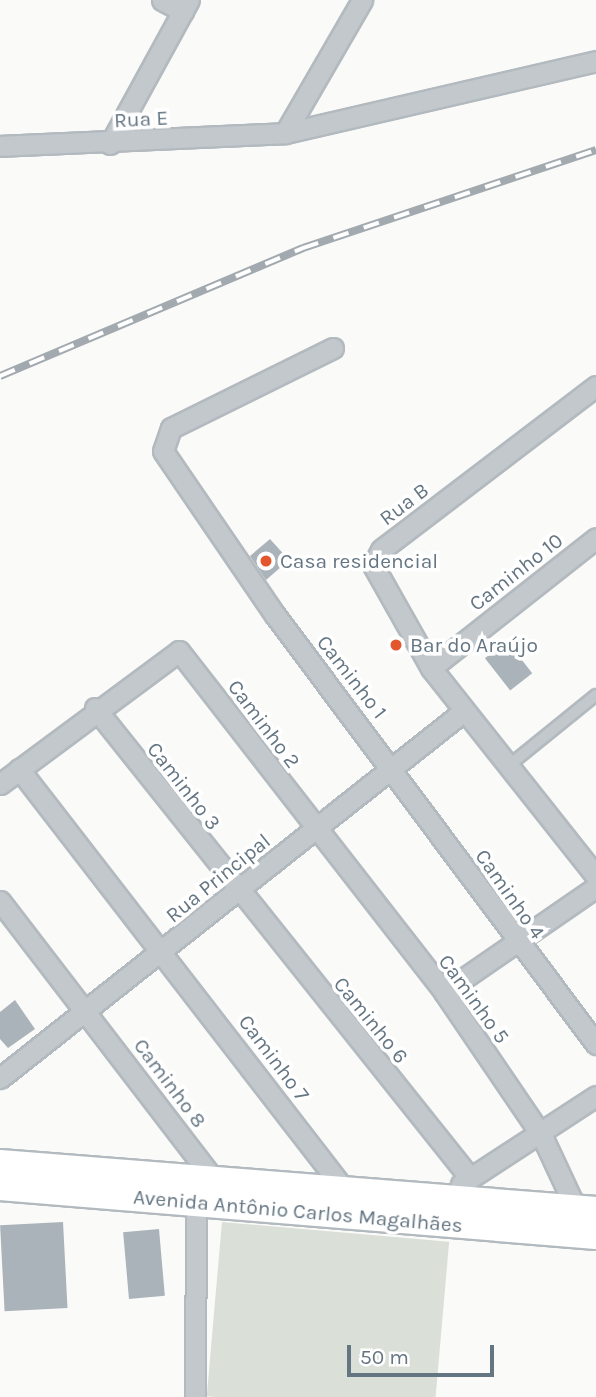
<!DOCTYPE html>
<meta charset="utf-8">
<style>
body{margin:0}
#map{position:relative;width:596px;height:1397px;overflow:hidden;background:#fafaf8;font-family:Karla,sans-serif}
div>[style]{position:absolute}
[style*='--x']{left:calc(var(--x)*1px);top:calc(var(--y)*1px);width:calc(var(--w)*1px);rotate:calc(var(--a)*1deg)}
.green>*{inset:0;background:#dadfd7;transform-origin:0 0}
.building>*{inset:0;background:#aab3b9;transform-origin:0 0}
.roads{filter:drop-shadow(2px 0 #b3babf) drop-shadow(-2px 0 #b3babf) drop-shadow(0 2px #b3babf) drop-shadow(0 -2px #b3babf)}
.lane>*{height:10px;margin:-5px;padding:0 5px;transform-origin:5px;border-radius:5px;background:#c3c8cc}
.street>*{height:19px;margin:-9.5px;padding:0 9.5px;transform-origin:9.5px;border-radius:9.5px;background:#c3c8cc}
.secondary>*{height:28px;margin:-14px;padding:0 14px;transform-origin:14px;border-radius:14px;background:#fff}
.rail>*{height:8px;margin-top:-4px;transform-origin:0;background:repeating-linear-gradient(90deg,#fff 0 16px,#a2aab0 0 32px);box-sizing:border-box;border-block:2px solid #a2aab0}
.dots>*{width:19px;height:19px;translate:-50% -50%;box-sizing:border-box;border:4px solid #fff;border-radius:50%}
span{translate:-50% -50%;white-space:nowrap;text-align:center;line-height:1.15;-webkit-text-stroke:7px #fff;paint-order:stroke}
.street-label{font-size:21px;color:#657683}
.poi-label{font-size:21px;color:#657683}
.left{translate:0 -50%;text-align:left}
.scale{position:absolute;left:347px;top:1345px;width:147px;height:32px;box-sizing:border-box;border:4px solid #657683;border-top:0;padding-left:9px;font-size:21px;line-height:24px;white-space:nowrap;color:#657683;-webkit-text-stroke:5px #fff;paint-order:stroke}
</style>
<div id="map">
<div class="green">
<i style="left:222px;top:1222px;width:228px;height:175px;rotate:5deg"></i>
</div>
<div class="building">
<i style="clip-path:polygon(270px 539px,289px 560px,266px 580px,250px 556px)"></i>
<i style="left:507px;top:641px;width:41px;height:28px;rotate:52deg"></i>
<i style="clip-path:polygon(15px 1000px,35px 1029px,8px 1048px,0 1039px,0 1012px)"></i>
<i style="left:63px;top:1222px;width:86px;height:63px;rotate:87deg"></i>
<i style="left:159px;top:1229px;width:67px;height:36px;rotate:85deg"></i>
</div>
<div class="roads">
<div class="lane">
<i style="--x:512;--y:763;--w:108;--a:-39"></i>
</div>
<div class="street">
<i style="--x:162;--y:0;--w:24;--a:28"></i>
<i style="--x:285;--y:133;--w:154;--a:-59.9"></i>
<i style="--x:110;--y:144;--w:164;--a:-61.3"></i>
<i style="--x:0;--y:146;--w:285;--a:-2.6"></i>
<i style="--x:285;--y:133;--w:319;--a:-13"></i>
<i style="--x:333;--y:348;--w:181;--a:153.7"></i>
<i style="--x:171;--y:428;--w:24;--a:109"></i>
<i style="--x:163;--y:451;--w:199;--a:55.7"></i>
<i style="--x:275;--y:615;--w:536;--a:53.19"></i>
<i style="--x:596;--y:386;--w:270;--a:142.7"></i>
<i style="--x:381;--y:550;--w:17;--a:118"></i>
<i style="--x:373;--y:565;--w:118;--a:60.6"></i>
<i style="--x:431;--y:668;--w:265;--a:51.6"></i>
<i style="--x:431;--y:668;--w:210;--a:-38.2"></i>
<i style="--x:95;--y:708;--w:601;--a:51.41"></i>
<i style="--x:19;--y:769;--w:536;--a:52.28"></i>
<i style="--x:0;--y:784;--w:223;--a:-36.6"></i>
<i style="--x:179;--y:651;--w:432;--a:52.1"></i>
<i style="--x:444;--y:992;--w:174;--a:55.8"></i>
<i style="--x:542;--y:1136;--w:81;--a:65"></i>
<i style="--x:0;--y:901;--w:353;--a:52.5"></i>
<i style="--x:444;--y:992;--w:185;--a:-34.6"></i>
<i style="--x:0;--y:1078;--w:592;--a:-38.34"></i>
<i style="--x:461;--y:1184;--w:161;--a:-33.1"></i>
<i style="--x:195;--y:1397;--w:193;--a:-89.7"></i>
</div>
<div class="secondary">
<i style="--x:0;--y:1164;--w:598;--a:4.51"></i>
<i style="--x:0;--y:1186;--w:598;--a:4.7"></i>
</div>
</div>
<div class="rail">
<i style="--x:0;--y:376;--w:329;--a:-22.9"></i>
<i style="--x:303;--y:248;--w:309;--a:-18.5"></i>
</div>
<div class="dots">
<i style="left:266px;top:561px;background:#e4572e"></i>
<i style="left:396px;top:645px;background:#e4572e"></i>
</div>
<div class="street-label">
<span style="left:141px;top:119px;rotate:-3deg">Rua E</span>
<span style="left:404px;top:504px;rotate:-37deg">Rua B</span>
<span style="left:516px;top:572px;rotate:-38deg">Caminho 10</span>
<span style="left:352px;top:677px;rotate:52deg">Caminho 1</span>
<span style="left:264px;top:724px;rotate:53deg">Caminho 2</span>
<span style="left:184px;top:786px;rotate:52deg">Caminho 3</span>
<span style="left:218px;top:878px;rotate:-39deg">Rua Principal</span>
<span style="left:510px;top:894px;rotate:55deg">Caminho 4</span>
<span style="left:474px;top:999px;rotate:54deg">Caminho 5</span>
<span style="left:371px;top:1020px;rotate:51deg">Caminho 6</span>
<span style="left:274px;top:1058px;rotate:53deg">Caminho 7</span>
<span style="left:170px;top:1083px;rotate:53deg">Caminho 8</span>
<span style="left:298px;top:1211px;rotate:5deg">Avenida Antônio Carlos Magalhães</span>
</div>
<div class="poi-label">
<span class="left" style="left:280px;top:561px">Casa residencial</span>
<span class="left" style="left:410px;top:645px">Bar do Araújo</span>
</div>
<div class="scale">50 m</div>
</div>
